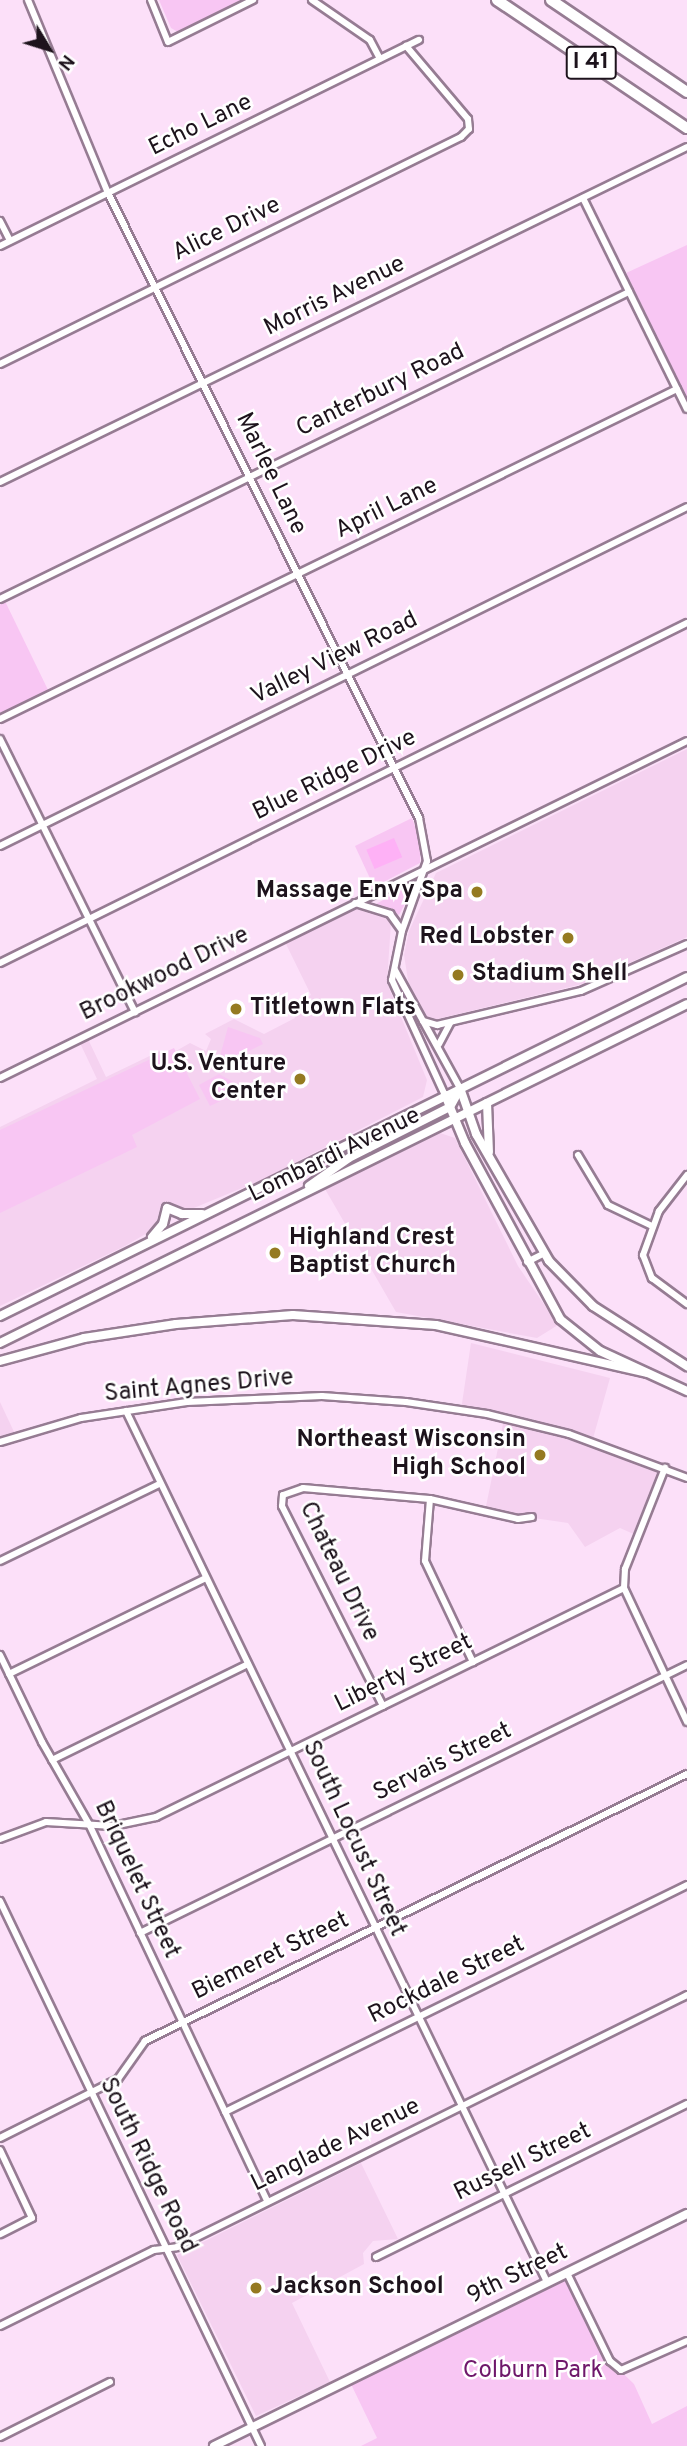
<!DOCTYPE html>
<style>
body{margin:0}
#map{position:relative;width:687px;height:2446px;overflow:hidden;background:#fce0f9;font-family:Overpass,sans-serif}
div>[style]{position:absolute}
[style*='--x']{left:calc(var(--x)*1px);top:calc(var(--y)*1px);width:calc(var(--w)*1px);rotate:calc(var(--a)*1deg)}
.built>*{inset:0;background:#f5d2f0}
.green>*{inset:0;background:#f8c6f3}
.water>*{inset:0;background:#feb1f6;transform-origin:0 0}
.roads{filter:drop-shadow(2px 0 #967c93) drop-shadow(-2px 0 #967c93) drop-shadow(0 2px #967c93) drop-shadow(0 -2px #967c93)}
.street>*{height:6px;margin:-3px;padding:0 3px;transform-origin:3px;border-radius:3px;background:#fff}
.secondary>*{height:8px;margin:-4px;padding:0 4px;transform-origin:4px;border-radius:4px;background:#fff}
.highway>*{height:10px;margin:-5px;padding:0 5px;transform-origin:5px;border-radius:5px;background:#fff}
.dots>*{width:19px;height:19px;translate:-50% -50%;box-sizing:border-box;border:4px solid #fff;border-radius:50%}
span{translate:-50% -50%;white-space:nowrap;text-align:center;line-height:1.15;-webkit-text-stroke:5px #fff;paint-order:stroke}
.shield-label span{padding:2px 5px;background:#fff;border:2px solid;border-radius:5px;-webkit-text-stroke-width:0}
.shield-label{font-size:23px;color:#1d131c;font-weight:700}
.street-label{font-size:24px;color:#1d131c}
.poi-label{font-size:24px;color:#1d131c;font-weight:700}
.right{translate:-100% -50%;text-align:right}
.left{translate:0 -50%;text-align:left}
.park-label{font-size:24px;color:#6f176b}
.north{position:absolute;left:14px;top:14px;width:70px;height:70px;-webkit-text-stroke:5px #fff;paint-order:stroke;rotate:128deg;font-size:19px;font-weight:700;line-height:28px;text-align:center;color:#1d131c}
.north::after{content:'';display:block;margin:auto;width:24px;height:32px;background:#1d131c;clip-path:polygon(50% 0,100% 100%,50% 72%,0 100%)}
</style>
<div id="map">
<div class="built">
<i style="clip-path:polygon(687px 749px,687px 937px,582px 984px,429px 1021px,409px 987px,404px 955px,409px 931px,436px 873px)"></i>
<i style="clip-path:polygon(358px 907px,383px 913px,391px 922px,387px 983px,427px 1080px,423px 1097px,259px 1181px,189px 1210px,173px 1205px,160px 1212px,154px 1229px,125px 1246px,0 1306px,0 1127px,97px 1079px,80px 1043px,88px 1039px,106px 1077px,160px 1051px,176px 1051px,190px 1043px,206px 1051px,211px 1039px,205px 1034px,234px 1019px,264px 1034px,295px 1018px,290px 1007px,311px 995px,285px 942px)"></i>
<i style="clip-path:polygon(440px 1133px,455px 1138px,518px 1266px,558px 1325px,537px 1338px,396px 1312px,325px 1189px)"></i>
<i style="clip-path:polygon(471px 1343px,610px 1378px,592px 1442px,665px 1468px,638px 1536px,620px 1528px,585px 1547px,568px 1523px,485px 1511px,504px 1419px,461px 1410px)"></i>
<i style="clip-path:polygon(0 1402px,16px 1436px,0 1442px)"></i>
<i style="clip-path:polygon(361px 2163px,398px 2239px,373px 2241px,363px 2253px,364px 2264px,292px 2303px,330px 2382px,256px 2416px,177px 2255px)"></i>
</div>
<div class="green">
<i style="clip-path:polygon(159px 0,242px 0,178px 32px,171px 28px)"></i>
<i style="clip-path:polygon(687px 245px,687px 401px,626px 273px)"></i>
<i style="clip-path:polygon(3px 597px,50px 694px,0 719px,0 599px)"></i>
<i style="clip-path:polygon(412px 818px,420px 840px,420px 863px,374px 887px,355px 846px)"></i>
<i style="clip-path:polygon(408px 886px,414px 887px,399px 915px,376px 904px)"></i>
<i style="clip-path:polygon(228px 1027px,260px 1038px,263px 1044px,217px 1067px)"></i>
<i style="clip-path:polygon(174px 1048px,200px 1099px,132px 1135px,137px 1147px,0 1213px,0 1130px)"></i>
<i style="clip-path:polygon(219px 1074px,246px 1089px,210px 1106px,199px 1085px)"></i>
<i style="clip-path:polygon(567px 2273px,610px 2361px,634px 2384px,652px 2424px,687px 2406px,687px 2446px,361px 2446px,377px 2438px,349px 2380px)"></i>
</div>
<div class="water">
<i style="left:394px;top:838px;width:21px;height:30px;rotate:67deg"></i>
</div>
<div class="roads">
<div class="street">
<i style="--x:28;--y:0;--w:209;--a:67.5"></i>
<i style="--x:108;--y:193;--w:698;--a:63.55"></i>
<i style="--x:419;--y:818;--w:44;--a:79.5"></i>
<i style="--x:427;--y:861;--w:74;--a:109.7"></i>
<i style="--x:402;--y:931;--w:50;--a:101.5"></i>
<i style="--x:392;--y:980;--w:127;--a:65.3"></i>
<i style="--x:151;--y:0;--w:45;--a:68"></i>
<i style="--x:168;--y:42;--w:95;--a:-26.3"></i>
<i style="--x:312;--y:0;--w:70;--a:34.6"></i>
<i style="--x:370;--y:40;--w:21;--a:62"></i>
<i style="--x:583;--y:198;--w:235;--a:63.8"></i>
<i style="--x:0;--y:221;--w:22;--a:63"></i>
<i style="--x:0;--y:246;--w:467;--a:-26.2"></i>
<i style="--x:0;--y:364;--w:514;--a:-26.22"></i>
<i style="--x:461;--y:137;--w:11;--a:-45"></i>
<i style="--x:469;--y:129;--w:10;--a:-96"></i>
<i style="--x:468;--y:119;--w:96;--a:-130.3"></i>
<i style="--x:0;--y:482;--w:764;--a:-26"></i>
<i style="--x:0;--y:599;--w:700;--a:-26.02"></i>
<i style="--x:0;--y:719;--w:753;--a:-25.99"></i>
<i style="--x:0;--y:739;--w:305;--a:63.7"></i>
<i style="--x:0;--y:846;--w:766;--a:-26.26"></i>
<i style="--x:355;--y:903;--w:37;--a:17"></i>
<i style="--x:390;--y:914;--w:19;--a:54"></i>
<i style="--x:0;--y:963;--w:767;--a:-26.33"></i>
<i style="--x:395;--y:970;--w:135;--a:61.2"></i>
<i style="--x:423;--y:1021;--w:15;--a:16"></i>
<i style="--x:437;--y:1025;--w:148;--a:-13.3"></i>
<i style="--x:581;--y:991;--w:116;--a:-23.9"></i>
<i style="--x:439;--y:1044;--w:24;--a:-62"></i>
<i style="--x:0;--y:1078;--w:765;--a:-26.13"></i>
<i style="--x:578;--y:1155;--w:58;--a:59"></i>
<i style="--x:608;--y:1205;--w:49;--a:25.5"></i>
<i style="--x:687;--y:1175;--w:46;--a:127.9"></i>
<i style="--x:659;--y:1211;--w:47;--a:110"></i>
<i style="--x:643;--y:1255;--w:25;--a:69"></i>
<i style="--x:652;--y:1278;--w:44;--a:36.6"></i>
<i style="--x:527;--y:1262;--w:18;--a:-27"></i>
<i style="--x:126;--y:1411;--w:967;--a:64.2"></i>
<i style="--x:0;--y:1442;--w:84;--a:-16.5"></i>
<i style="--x:81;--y:1418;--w:107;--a:-8.6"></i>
<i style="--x:187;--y:1402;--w:135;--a:-2.5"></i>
<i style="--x:322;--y:1396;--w:84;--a:4.1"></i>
<i style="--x:406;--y:1402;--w:82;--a:8.4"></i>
<i style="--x:487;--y:1414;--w:84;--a:13.7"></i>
<i style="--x:569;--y:1434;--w:126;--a:20.4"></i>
<i style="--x:430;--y:1499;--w:62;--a:94.6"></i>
<i style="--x:425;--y:1561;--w:112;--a:64.6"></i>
<i style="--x:0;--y:1561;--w:177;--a:-25.8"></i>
<i style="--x:624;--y:1588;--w:148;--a:64.8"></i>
<i style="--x:0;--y:1655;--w:97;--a:64.2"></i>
<i style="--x:42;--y:1742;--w:95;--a:60.2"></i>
<i style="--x:89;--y:1824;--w:417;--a:64.7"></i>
<i style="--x:9;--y:1674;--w:219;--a:-26"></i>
<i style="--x:383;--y:1706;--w:224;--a:-116.8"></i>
<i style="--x:282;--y:1506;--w:11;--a:-85"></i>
<i style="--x:283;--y:1495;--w:21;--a:-19"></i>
<i style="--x:303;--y:1488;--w:127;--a:5"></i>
<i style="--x:430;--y:1499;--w:90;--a:12.8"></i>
<i style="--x:518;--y:1519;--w:14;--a:-8"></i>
<i style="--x:52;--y:1760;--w:218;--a:-26.1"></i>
<i style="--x:0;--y:1839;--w:49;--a:-20.3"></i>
<i style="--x:46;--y:1822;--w:67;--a:3.4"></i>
<i style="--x:113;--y:1826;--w:44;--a:-11.8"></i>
<i style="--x:156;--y:1817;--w:521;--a:-26.07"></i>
<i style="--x:624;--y:1588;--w:19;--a:-87"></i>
<i style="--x:625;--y:1569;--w:109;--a:-68.4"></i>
<i style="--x:0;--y:1901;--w:604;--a:64.41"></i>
<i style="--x:140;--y:1933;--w:609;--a:-26.1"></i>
<i style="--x:225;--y:2112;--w:515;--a:-26.17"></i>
<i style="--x:0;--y:2138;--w:132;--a:-26.6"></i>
<i style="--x:118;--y:2079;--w:47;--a:-54.6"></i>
<i style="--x:145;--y:2041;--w:604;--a:-26.23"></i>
<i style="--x:0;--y:2150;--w:75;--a:64.8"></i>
<i style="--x:32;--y:2218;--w:36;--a:153"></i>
<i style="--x:376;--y:2257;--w:347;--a:-26.2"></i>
<i style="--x:567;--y:2273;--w:98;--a:64"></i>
<i style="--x:610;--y:2361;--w:14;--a:39"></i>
<i style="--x:621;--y:2370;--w:72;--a:-23.7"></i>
<i style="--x:0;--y:2326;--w:172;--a:-26.3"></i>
<i style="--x:154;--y:2250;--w:23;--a:-7"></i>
<i style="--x:177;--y:2247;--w:569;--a:-26.29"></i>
<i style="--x:0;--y:2437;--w:123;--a:-26.6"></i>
</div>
<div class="secondary">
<i style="--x:460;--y:1088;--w:49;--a:70.8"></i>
<i style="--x:476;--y:1134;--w:146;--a:60.1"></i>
<i style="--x:549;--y:1261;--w:63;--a:45.6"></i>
<i style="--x:593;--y:1306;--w:112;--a:32.6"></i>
<i style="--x:445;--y:1095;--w:52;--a:67.4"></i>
<i style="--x:465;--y:1143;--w:200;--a:61.6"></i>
<i style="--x:560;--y:1319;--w:51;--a:38.7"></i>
<i style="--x:600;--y:1351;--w:96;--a:24.7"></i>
<i style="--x:487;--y:1103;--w:49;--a:87.7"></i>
<i style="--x:309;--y:1186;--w:49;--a:-35"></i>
<i style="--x:349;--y:1158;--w:113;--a:-26.8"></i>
<i style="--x:450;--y:1107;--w:21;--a:-61"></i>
<i style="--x:152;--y:1237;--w:17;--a:-50"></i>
<i style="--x:163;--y:1224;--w:16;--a:-76"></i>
<i style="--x:167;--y:1208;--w:16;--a:22"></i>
<i style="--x:182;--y:1214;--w:20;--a:0"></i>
<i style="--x:0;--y:1316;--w:766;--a:-26.26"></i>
<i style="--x:0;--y:1343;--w:766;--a:-26.26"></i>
<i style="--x:0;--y:1361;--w:87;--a:-15.3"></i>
<i style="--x:84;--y:1338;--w:93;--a:-8.7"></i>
<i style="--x:176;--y:1324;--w:117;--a:-4.4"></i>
<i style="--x:293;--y:1315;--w:143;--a:4"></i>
<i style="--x:436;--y:1325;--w:216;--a:12.8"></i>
<i style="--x:214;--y:2446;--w:527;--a:-26.13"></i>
</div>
<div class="highway">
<i style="--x:497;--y:0;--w:229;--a:34"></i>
<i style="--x:551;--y:0;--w:164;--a:34.1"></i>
</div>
</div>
<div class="dots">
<i style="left:477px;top:892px;background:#957a21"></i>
<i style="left:568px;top:938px;background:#957a21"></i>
<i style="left:458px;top:975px;background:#957a21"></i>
<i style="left:236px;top:1009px;background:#957a21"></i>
<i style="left:300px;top:1079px;background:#957a21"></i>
<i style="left:275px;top:1253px;background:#957a21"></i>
<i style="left:540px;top:1455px;background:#957a21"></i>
<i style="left:256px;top:2288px;background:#957a21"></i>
</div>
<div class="shield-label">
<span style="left:591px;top:63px">I 41</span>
</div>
<div class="street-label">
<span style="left:201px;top:126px;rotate:-26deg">Echo Lane</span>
<span style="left:227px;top:230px;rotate:-26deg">Alice Drive</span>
<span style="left:335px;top:297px;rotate:-26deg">Morris Avenue</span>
<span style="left:381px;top:391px;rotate:-26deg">Canterbury Road</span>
<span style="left:270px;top:474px;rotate:64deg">Marlee Lane</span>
<span style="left:387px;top:509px;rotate:-26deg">April Lane</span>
<span style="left:335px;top:659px;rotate:-26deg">Valley View Road</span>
<span style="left:335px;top:776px;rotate:-26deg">Blue Ridge Drive</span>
<span style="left:165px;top:975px;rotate:-26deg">Brookwood Drive</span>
<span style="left:335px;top:1156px;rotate:-26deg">Lombardi Avenue</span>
<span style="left:199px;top:1387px;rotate:-5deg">Saint Agnes Drive</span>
<span style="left:338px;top:1572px;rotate:64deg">Chateau Drive</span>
<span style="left:404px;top:1674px;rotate:-26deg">Liberty Street</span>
<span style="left:443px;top:1763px;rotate:-26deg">Servais Street</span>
<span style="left:353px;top:1839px;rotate:65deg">South Locust Street</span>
<span style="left:136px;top:1880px;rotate:65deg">Briquelet Street</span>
<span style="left:271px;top:1957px;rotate:-26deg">Biemeret Street</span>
<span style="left:447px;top:1981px;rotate:-26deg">Rockdale Street</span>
<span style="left:336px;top:2146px;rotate:-26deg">Langlade Avenue</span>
<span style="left:523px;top:2163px;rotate:-26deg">Russell Street</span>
<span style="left:147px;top:2166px;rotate:64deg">South Ridge Road</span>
<span style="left:518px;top:2275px;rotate:-26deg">9th Street</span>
</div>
<div class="poi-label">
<span class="right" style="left:463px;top:892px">Massage Envy Spa</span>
<span class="right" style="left:554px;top:938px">Red Lobster</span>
<span class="left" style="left:472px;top:975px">Stadium Shell</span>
<span class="left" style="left:250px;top:1009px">Titletown Flats</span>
<span class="right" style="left:286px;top:1079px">U.S. Venture<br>Center</span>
<span class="left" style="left:289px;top:1253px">Highland Crest<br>Baptist Church</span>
<span class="right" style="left:526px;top:1455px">Northeast Wisconsin<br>High School</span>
<span class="left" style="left:270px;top:2288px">Jackson School</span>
</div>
<div class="park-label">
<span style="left:533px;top:2372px">Colburn Park</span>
</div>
<div class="north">N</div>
</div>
